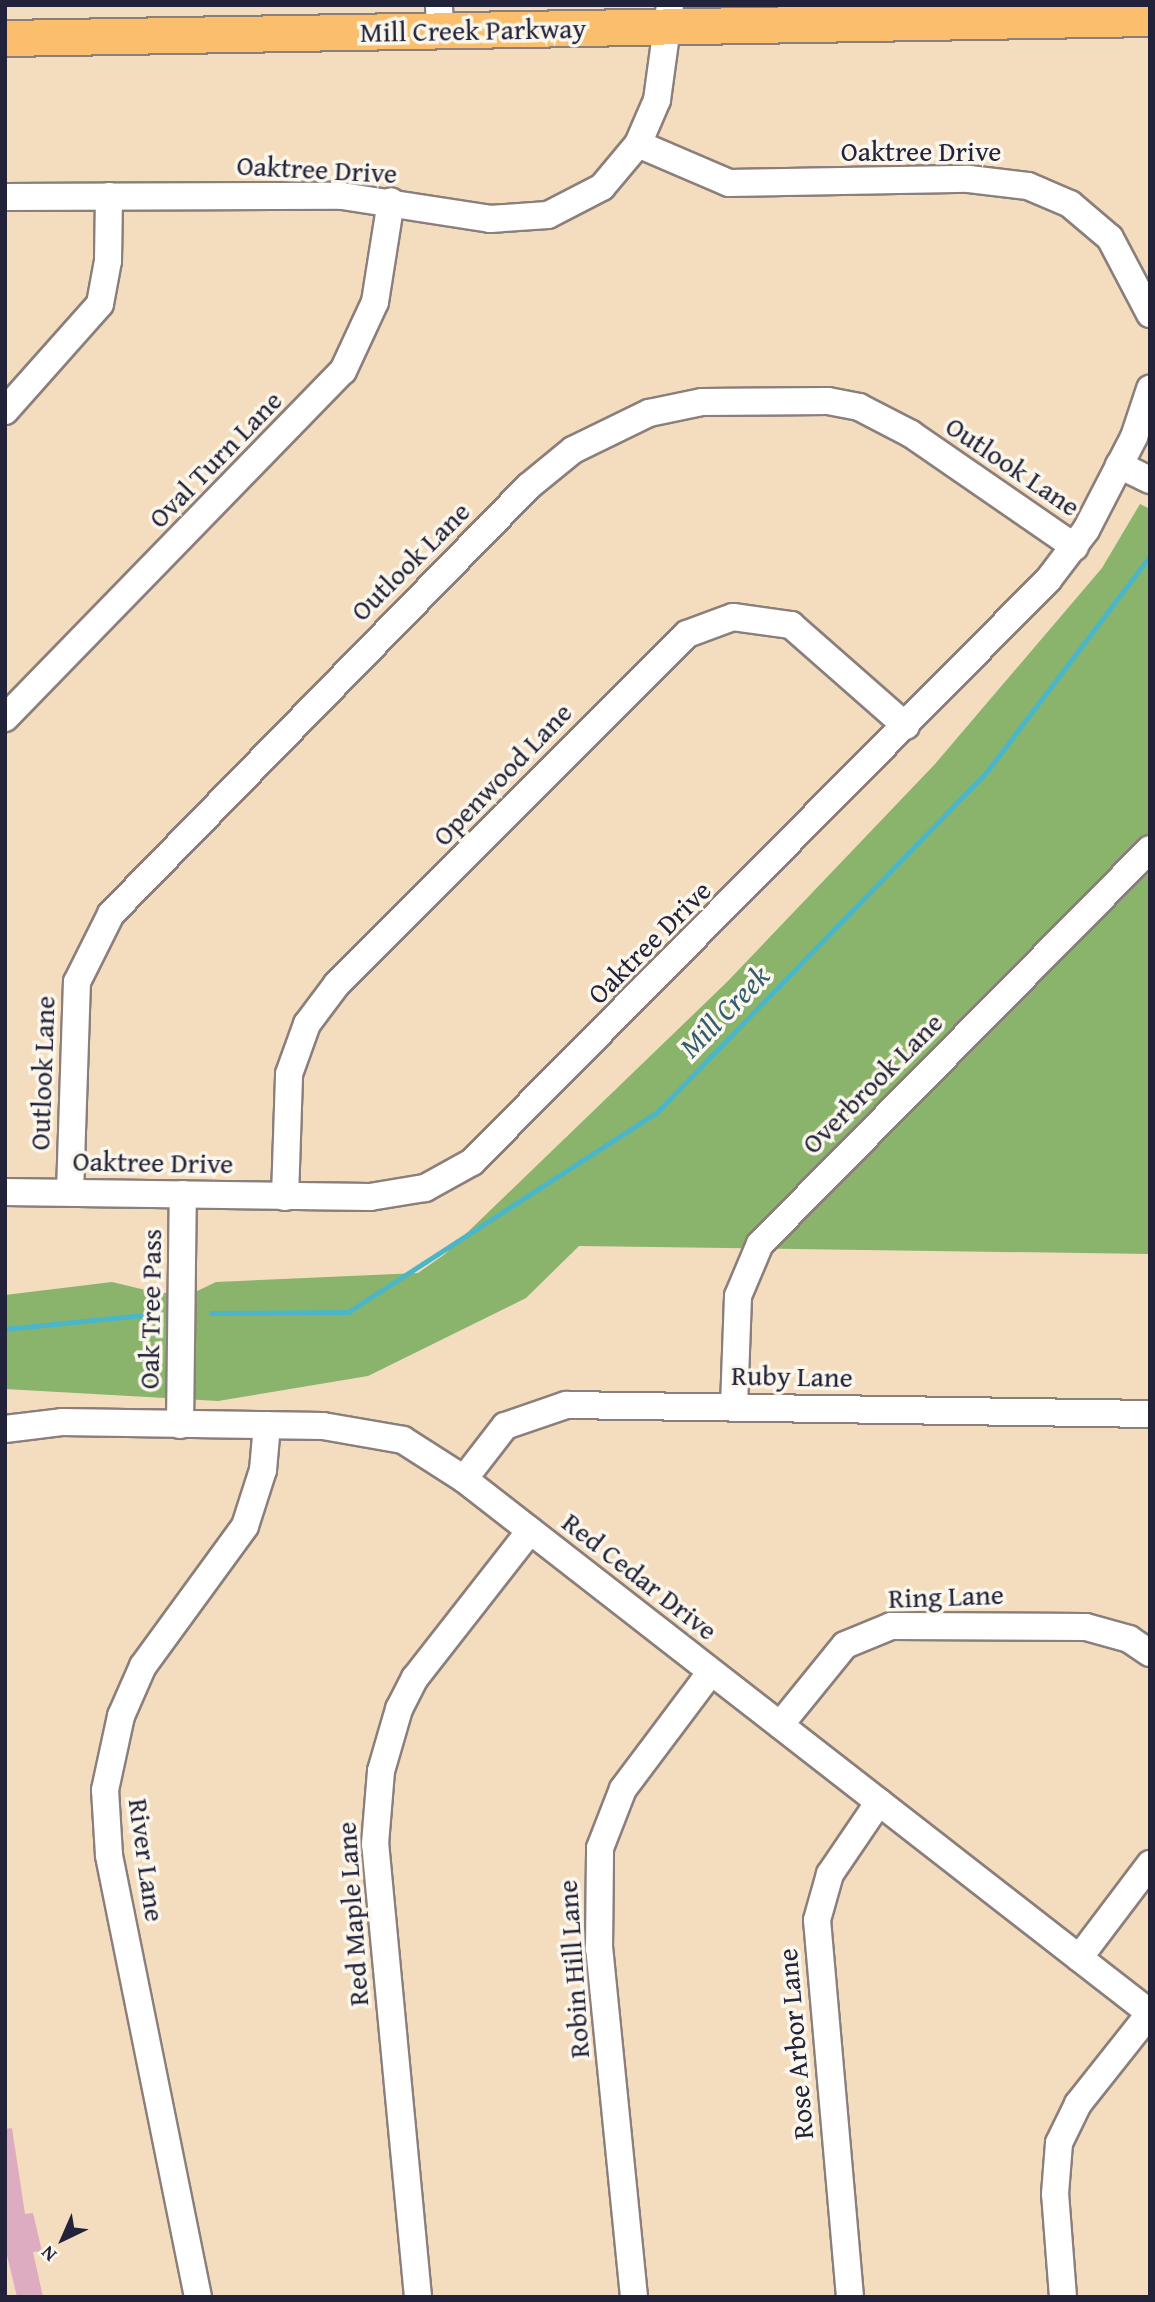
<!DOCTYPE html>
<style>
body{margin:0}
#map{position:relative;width:1155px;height:2302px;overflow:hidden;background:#f4dcbe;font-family:"Gentium Book Plus",serif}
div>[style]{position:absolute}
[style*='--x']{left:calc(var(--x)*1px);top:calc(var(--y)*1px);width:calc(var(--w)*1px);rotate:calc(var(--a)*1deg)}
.forest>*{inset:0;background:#8ab46b}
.stream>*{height:5px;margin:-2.5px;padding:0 2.5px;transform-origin:2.5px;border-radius:2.5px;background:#4bb6c8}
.building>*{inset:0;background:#deacc1}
.roads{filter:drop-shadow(2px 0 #8b7f7c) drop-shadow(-2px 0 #8b7f7c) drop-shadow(0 2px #8b7f7c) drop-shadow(0 -2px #8b7f7c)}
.minor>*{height:26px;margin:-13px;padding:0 13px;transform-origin:13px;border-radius:13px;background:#fff}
.major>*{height:35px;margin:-17.5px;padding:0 17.5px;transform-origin:17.5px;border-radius:17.5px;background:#fabe6d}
span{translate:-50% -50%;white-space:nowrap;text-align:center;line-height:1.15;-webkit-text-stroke:7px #fbf7ec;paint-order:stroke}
.street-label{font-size:28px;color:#22223b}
.water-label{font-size:30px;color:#325d73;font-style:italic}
.frame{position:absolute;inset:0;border:7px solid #22223b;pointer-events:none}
.north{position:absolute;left:28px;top:2204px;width:70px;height:70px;-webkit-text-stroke:5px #fbf7ec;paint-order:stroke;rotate:224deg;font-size:19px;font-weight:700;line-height:28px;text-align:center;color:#22223b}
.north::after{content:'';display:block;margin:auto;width:24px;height:32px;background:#22223b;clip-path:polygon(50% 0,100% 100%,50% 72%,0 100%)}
</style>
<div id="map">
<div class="forest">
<i style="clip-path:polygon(1140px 504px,1150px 509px,1150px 1254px,579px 1246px,526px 1298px,368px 1376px,218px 1401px,5px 1389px,5px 1295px,112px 1282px,158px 1293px,193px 1293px,216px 1282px,418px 1273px,445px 1254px,727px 982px,935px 764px,1102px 568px)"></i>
</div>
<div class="stream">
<i style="--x:211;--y:1313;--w:137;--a:-0.4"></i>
<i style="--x:348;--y:1312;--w:367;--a:-32.9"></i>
<i style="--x:656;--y:1113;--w:477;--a:-45.9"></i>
<i style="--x:988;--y:770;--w:268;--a:-52.9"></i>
<i style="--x:5;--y:1329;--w:139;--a:-5.8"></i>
</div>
<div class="building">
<i style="clip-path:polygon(12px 2128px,25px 2214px,33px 2213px,42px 2251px,33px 2252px,43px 2297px,17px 2297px,5px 2247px,5px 2129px)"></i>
</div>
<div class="roads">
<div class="minor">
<i style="--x:439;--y:5;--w:26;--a:88"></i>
<i style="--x:638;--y:144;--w:99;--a:23.2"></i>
<i style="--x:729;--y:183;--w:240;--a:-1"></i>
<i style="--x:969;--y:179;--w:59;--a:6.8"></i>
<i style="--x:1028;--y:186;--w:46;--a:23.2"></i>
<i style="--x:1070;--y:204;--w:52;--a:40.4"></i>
<i style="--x:1110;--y:238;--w:86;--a:62.2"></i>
<i style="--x:5;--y:197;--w:337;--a:-0.2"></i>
<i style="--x:342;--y:196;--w:150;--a:8.8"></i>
<i style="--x:490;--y:219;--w:58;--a:-3.9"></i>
<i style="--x:548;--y:215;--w:61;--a:-27.4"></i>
<i style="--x:602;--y:187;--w:56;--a:-50.1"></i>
<i style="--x:638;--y:144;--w:48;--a:-66.6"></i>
<i style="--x:657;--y:100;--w:96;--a:-82.2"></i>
<i style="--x:5;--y:411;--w:143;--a:-48.4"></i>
<i style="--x:100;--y:304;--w:44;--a:-79.5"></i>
<i style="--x:108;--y:261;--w:65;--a:-89.1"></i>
<i style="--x:1119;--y:465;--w:34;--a:26"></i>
<i style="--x:5;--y:718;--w:484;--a:-45.8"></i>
<i style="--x:343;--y:371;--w:76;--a:-65.1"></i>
<i style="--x:375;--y:302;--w:102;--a:-81"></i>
<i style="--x:5;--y:1192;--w:365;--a:0.8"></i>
<i style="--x:370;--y:1197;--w:56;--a:-9.3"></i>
<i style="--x:425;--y:1188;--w:54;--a:-29"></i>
<i style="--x:472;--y:1162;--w:819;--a:-45.3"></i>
<i style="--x:1048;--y:580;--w:63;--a:-52.8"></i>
<i style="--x:1086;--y:530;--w:105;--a:-62.7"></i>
<i style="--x:1134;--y:437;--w:51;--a:-71.6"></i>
<i style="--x:70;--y:1192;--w:210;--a:-88.1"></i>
<i style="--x:77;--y:982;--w:76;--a:-63.4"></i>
<i style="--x:111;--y:914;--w:598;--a:-45.68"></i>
<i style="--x:529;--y:486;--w:57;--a:-39.3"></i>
<i style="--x:573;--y:450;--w:85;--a:-26"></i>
<i style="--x:649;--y:413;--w:54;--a:-11.7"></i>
<i style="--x:702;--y:402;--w:126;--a:-0.5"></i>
<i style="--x:828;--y:401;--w:32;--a:11"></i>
<i style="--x:859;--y:407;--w:59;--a:27.4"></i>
<i style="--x:911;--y:434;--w:199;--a:34.6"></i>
<i style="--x:285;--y:1197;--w:123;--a:-88.1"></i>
<i style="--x:289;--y:1074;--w:53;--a:-70.2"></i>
<i style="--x:307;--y:1024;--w:50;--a:-53.1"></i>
<i style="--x:337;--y:984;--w:495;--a:-45"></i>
<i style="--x:687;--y:634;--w:49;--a:-20.3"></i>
<i style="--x:733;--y:617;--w:59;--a:7.9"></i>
<i style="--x:791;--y:625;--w:153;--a:41.3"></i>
<i style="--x:734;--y:1406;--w:110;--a:-87.9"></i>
<i style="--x:738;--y:1296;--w:56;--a:-67.1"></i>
<i style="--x:760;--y:1244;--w:555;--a:-45.36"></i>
<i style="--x:180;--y:1425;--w:231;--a:-89.3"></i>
<i style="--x:5;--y:1429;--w:57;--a:-7"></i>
<i style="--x:62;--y:1422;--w:261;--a:0.9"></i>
<i style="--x:323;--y:1426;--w:81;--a:9.9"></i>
<i style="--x:403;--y:1440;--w:72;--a:32.6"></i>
<i style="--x:464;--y:1479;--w:869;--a:37.9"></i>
<i style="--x:464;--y:1479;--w:67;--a:-52.3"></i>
<i style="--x:505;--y:1426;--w:65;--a:-19"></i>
<i style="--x:566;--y:1405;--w:584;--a:0.88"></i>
<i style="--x:780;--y:1725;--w:103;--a:-50.9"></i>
<i style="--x:845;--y:1645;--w:50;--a:-22.4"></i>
<i style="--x:891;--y:1626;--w:195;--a:0.3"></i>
<i style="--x:1086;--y:1627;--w:45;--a:15.6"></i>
<i style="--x:1129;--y:1639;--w:25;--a:34"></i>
<i style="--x:1079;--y:1958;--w:118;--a:-52.9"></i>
<i style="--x:198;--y:2297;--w:451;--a:-101.4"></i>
<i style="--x:109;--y:1855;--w:65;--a:-93.5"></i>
<i style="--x:105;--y:1790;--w:76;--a:-77.8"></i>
<i style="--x:121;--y:1716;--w:55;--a:-66.3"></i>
<i style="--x:143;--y:1666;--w:173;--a:-53.9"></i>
<i style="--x:245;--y:1526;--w:59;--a:-72.2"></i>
<i style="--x:263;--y:1470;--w:45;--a:-84.9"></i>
<i style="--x:418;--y:2297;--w:455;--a:-95.4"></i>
<i style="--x:375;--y:1844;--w:73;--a:-85.3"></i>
<i style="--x:381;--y:1771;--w:65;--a:-73.8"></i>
<i style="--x:399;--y:1709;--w:35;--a:-63"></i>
<i style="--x:415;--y:1678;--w:187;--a:-52"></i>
<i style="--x:634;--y:2297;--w:350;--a:-95.7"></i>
<i style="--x:599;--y:1949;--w:101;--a:-89.4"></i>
<i style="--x:600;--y:1848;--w:63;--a:-68.7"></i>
<i style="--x:623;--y:1789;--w:146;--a:-53.1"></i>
<i style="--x:850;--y:2297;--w:378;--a:-95"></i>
<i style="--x:817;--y:1920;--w:48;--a:-74.2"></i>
<i style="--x:830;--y:1874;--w:87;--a:-55.8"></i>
<i style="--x:1063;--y:2297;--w:103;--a:-94.4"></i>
<i style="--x:1055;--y:2194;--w:51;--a:-85.5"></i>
<i style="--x:1059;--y:2143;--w:43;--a:-64"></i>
<i style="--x:1078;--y:2104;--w:116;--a:-51.6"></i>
</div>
<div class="major">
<i style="--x:5;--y:38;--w:1145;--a:-1"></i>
</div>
</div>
<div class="street-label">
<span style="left:473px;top:30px;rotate:-1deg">Mill Creek Parkway</span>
<span style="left:921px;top:151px">Oaktree Drive</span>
<span style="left:317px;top:169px;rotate:3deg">Oaktree Drive</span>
<span style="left:215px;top:459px;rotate:-46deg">Oval Turn Lane</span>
<span style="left:1013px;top:466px;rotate:34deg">Outlook Lane</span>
<span style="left:410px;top:561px;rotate:-45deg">Outlook Lane</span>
<span style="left:502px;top:774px;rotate:-46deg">Openwood Lane</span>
<span style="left:649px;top:942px;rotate:-45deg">Oaktree Drive</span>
<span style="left:42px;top:1073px;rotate:-88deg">Outlook Lane</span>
<span style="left:872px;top:1083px;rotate:-45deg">Overbrook Lane</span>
<span style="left:153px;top:1162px;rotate:1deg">Oaktree Drive</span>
<span style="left:150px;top:1309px;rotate:-89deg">Oak Tree Pass</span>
<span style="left:792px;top:1376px;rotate:1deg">Ruby Lane</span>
<span style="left:640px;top:1576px;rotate:38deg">Red Cedar Drive</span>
<span style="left:946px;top:1596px;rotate:-2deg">Ring Lane</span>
<span style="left:147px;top:1860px;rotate:82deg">River Lane</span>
<span style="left:352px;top:1914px;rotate:-94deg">Red Maple Lane</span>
<span style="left:573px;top:1969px;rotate:-94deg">Robin Hill Lane</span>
<span style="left:795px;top:2044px;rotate:-95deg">Rose Arbor Lane</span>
</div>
<div class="water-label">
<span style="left:724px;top:1011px;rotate:-46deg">Mill Creek</span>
</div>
<div class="frame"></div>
<div class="north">N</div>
</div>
